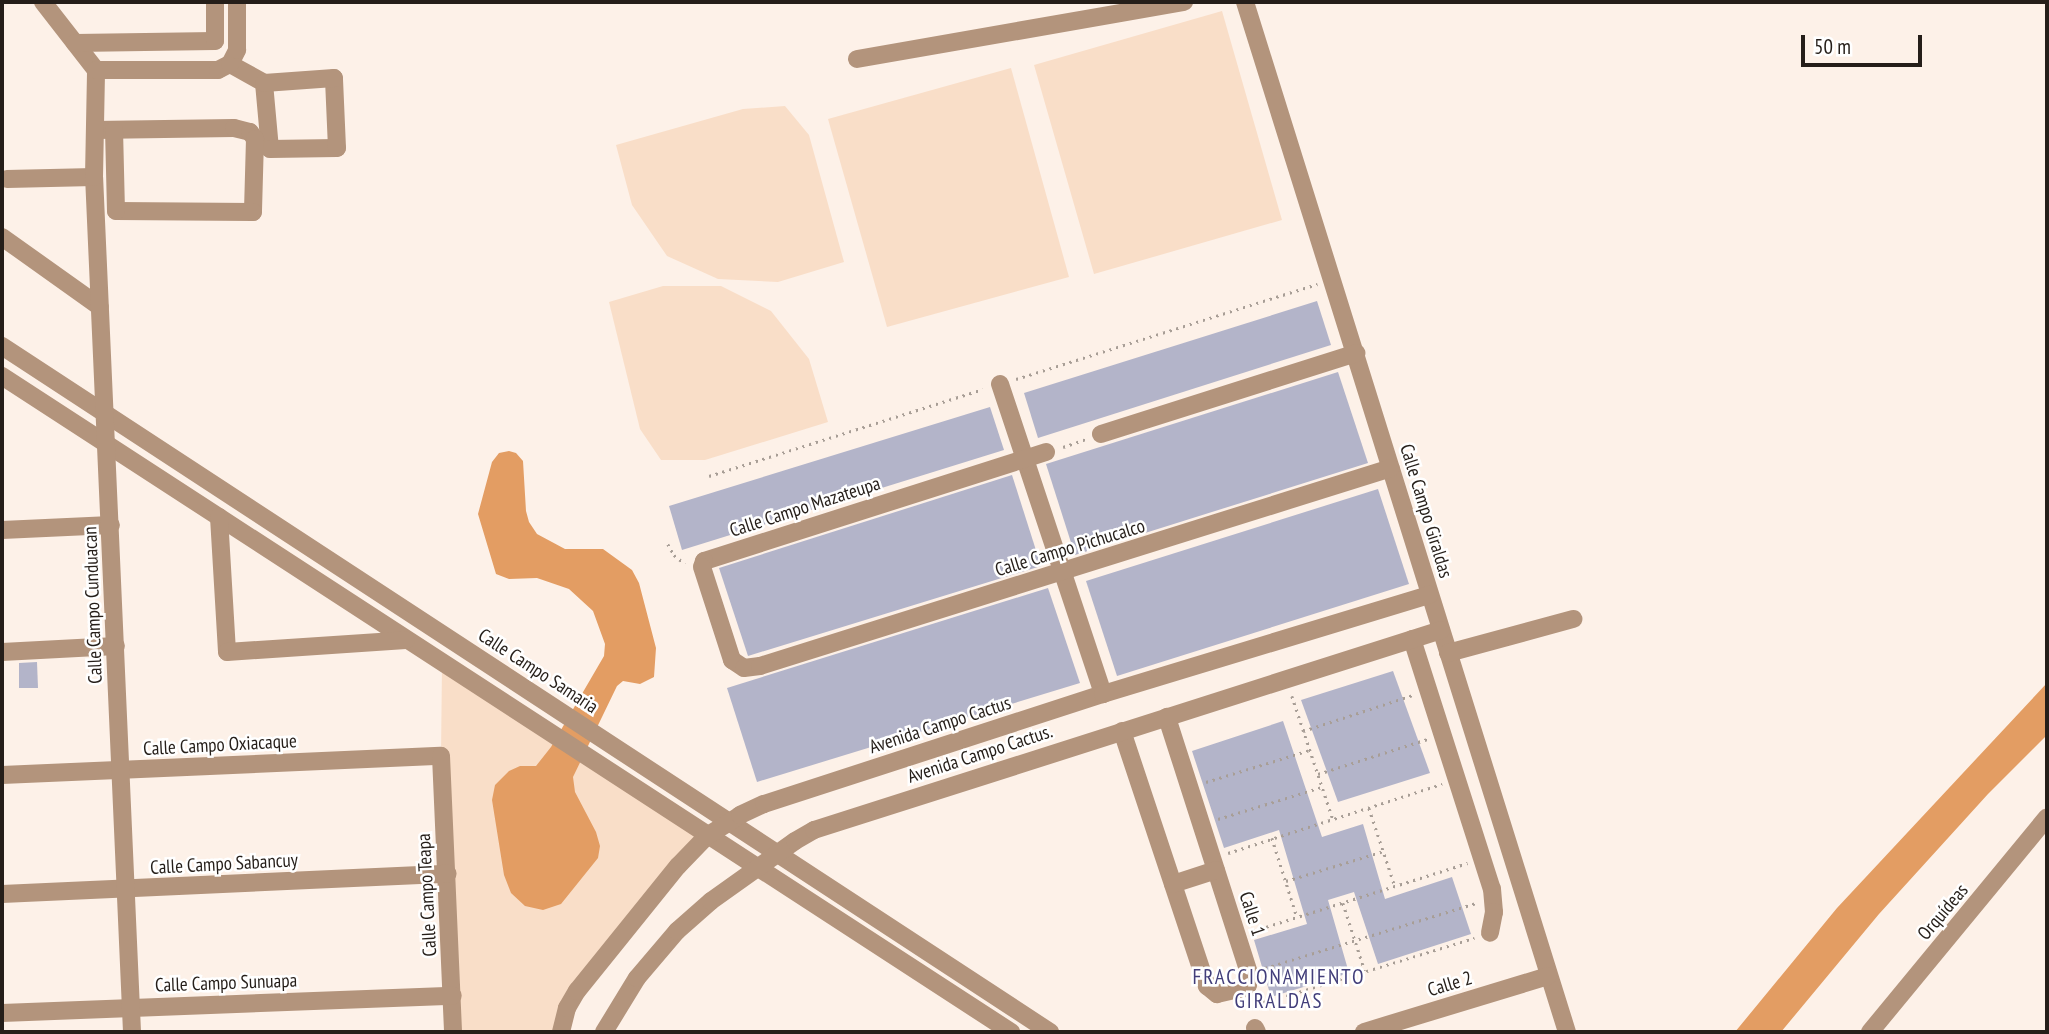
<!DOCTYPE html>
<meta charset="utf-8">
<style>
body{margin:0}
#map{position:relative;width:2049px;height:1034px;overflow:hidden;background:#fdf1e8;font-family:"PT Sans Narrow",sans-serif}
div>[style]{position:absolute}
.green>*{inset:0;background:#f9dec8}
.water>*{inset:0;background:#e39d63}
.building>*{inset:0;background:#b3b4c9}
.path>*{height:2.5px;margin-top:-1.25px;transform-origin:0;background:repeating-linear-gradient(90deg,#a89e96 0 2px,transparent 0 7px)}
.minor>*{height:18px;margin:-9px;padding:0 9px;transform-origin:9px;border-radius:9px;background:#b3947c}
span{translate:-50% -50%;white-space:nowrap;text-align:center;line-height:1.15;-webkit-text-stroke:5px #fff;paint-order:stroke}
.street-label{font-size:19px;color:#251e19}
.neighbourhood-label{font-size:21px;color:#423e7a;letter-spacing:2px}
.frame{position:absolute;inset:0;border:4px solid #251e19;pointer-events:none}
.scale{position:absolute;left:1801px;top:35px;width:121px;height:32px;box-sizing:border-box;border:4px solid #251e19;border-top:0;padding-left:9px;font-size:21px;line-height:24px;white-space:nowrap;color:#251e19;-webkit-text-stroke:5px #fff;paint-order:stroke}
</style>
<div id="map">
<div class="green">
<div style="clip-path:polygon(1222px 11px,1282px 220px,1094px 274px,1034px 65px)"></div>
<div style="clip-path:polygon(1011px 68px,1069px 277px,887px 327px,828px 119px)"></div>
<div style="clip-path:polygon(785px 106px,809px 135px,844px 262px,778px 282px,718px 279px,667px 256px,632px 205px,616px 145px,743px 109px)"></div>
<div style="clip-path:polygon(663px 286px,721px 286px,771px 311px,809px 359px,828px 422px,705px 460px,661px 460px,640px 429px,609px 302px)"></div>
<div style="clip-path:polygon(442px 664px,707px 836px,612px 946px,561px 1032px,453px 1032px,441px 756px)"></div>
</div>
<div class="water">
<div style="clip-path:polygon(509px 451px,516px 453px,523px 461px,526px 511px,529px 522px,537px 534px,565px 549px,603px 549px,632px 570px,639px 583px,656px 648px,654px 677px,640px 684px,623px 681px,617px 686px,573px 777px,575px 792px,596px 832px,600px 846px,598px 858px,561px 904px,543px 910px,525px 906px,511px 893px,504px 875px,492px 800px,495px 785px,509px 771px,520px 766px,536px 766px,551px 747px,604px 656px,605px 644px,593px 611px,569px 589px,537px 578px,509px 579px,496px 574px,478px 514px,492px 462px,499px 453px)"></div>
<div style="clip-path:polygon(2047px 683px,2047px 735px,1988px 794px,1879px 914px,1781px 1032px,1735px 1032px,1837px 908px)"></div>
</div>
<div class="building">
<div style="clip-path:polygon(1317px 301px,1331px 345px,1038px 438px,1024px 393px)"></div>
<div style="clip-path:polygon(1338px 372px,1368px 463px,1075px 555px,1046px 464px)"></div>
<div style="clip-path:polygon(990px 407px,1004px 450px,682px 550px,669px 506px)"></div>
<div style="clip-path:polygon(1012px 475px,1041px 566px,748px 656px,719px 568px)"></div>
<div style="clip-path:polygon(1378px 489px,1409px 584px,1117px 676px,1086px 581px)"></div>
<div style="clip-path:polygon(1048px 588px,1080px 683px,757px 782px,727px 688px)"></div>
<div style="clip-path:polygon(37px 662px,38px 688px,19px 688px,19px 663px)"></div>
<div style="clip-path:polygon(1393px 671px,1430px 773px,1338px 802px,1301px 700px)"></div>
<div style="clip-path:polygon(1283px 721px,1322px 837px,1363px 824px,1385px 899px,1452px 877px,1471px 934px,1378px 964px,1354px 892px,1328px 900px,1349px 973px,1271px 997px,1254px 940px,1307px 924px,1279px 830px,1224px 848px,1192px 751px)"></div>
</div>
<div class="path">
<div style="left:1016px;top:379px;width:316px;rotate:-17.5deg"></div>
<div style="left:1063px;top:447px;width:24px;rotate:-19deg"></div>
<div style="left:709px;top:476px;width:287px;rotate:-17.6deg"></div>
<div style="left:668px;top:544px;width:13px;rotate:61deg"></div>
<div style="left:674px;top:555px;width:14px;rotate:39deg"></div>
<div style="left:1292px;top:696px;width:130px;rotate:71.6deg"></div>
<div style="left:1303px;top:731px;width:116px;rotate:-18.1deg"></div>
<div style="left:1318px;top:774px;width:115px;rotate:-17.7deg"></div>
<div style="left:1206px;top:782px;width:109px;rotate:-17.1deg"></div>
<div style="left:1369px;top:808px;width:82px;rotate:71.6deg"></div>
<div style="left:1218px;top:819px;width:109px;rotate:-17.1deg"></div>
<div style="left:1272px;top:838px;width:83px;rotate:72.4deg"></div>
<div style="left:1228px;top:853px;width:225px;rotate:-17.9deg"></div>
<div style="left:1286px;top:881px;width:102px;rotate:-17deg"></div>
<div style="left:1343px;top:903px;width:71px;rotate:72.1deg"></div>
<div style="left:1253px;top:931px;width:225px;rotate:-17.6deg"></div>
<div style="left:1265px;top:968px;width:221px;rotate:-17.1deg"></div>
<div style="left:1256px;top:1000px;width:10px;rotate:11deg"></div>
<div style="left:1266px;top:1002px;width:218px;rotate:-17.1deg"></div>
</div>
<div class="minor">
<div style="left:43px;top:2px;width:86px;rotate:52.1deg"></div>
<div style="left:1245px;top:2px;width:1079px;rotate:72.64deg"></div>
<div style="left:75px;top:43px;width:140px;rotate:-0.8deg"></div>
<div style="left:215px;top:41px;width:39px;rotate:-90deg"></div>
<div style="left:857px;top:59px;width:332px;rotate:-9.9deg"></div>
<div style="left:230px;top:64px;width:39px;rotate:29deg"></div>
<div style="left:264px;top:83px;width:66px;rotate:84.8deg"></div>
<div style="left:270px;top:149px;width:67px;rotate:-0.9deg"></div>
<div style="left:337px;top:148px;width:70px;rotate:-92.5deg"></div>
<div style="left:334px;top:78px;width:70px;rotate:175.9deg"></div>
<div style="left:95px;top:130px;width:139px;rotate:-0.8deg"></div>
<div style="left:234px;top:128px;width:16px;rotate:14deg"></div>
<div style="left:250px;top:132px;width:9px;rotate:54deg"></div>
<div style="left:255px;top:139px;width:73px;rotate:91.6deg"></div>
<div style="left:253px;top:212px;width:137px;rotate:-179.6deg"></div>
<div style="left:116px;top:211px;width:81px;rotate:-91.4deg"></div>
<div style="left:7px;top:179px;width:87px;rotate:-1.3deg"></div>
<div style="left:2px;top:237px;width:120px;rotate:35.5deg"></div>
<div style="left:2px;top:346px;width:1253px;rotate:33.21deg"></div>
<div style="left:2px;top:376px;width:1204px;rotate:33.03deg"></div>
<div style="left:1000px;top:384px;width:327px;rotate:71.6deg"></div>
<div style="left:1101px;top:434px;width:268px;rotate:-17.6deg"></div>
<div style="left:1046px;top:452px;width:359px;rotate:162.3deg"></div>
<div style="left:704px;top:561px;width:6px;rotate:108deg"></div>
<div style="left:702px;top:567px;width:98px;rotate:72.1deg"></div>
<div style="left:732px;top:660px;width:14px;rotate:34deg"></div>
<div style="left:744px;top:668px;width:16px;rotate:-7deg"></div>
<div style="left:760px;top:666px;width:661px;rotate:-17.42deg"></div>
<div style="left:219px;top:517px;width:135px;rotate:86.6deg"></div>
<div style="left:227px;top:652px;width:179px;rotate:-3.8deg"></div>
<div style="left:2px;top:530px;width:109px;rotate:-2.6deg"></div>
<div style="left:1412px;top:639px;width:262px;rotate:72.3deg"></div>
<div style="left:1492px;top:889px;width:23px;rotate:85deg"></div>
<div style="left:1494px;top:912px;width:21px;rotate:101deg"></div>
<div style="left:2px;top:652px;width:114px;rotate:-3deg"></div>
<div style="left:1448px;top:653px;width:130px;rotate:-15.2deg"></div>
<div style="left:1122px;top:731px;width:269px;rotate:71.6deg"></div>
<div style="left:1207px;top:986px;width:13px;rotate:39deg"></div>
<div style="left:1217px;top:994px;width:28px;rotate:-13deg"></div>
<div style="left:1244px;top:988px;width:5px;rotate:-37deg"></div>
<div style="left:1248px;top:985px;width:12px;rotate:-85deg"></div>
<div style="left:1249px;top:973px;width:269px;rotate:-107.8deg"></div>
<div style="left:2px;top:775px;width:439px;rotate:-2.5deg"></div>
<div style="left:441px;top:756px;width:276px;rotate:87.5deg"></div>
<div style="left:1173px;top:884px;width:45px;rotate:-18deg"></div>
<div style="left:2px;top:894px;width:446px;rotate:-2.6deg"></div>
<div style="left:2px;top:1013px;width:451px;rotate:-2.2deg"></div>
<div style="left:1255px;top:1028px;width:4px;rotate:63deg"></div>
<div style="left:132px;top:1032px;width:856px;rotate:-92.54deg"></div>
<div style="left:94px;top:177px;width:107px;rotate:-88.9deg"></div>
<div style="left:96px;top:70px;width:122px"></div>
<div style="left:218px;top:70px;width:13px;rotate:-27deg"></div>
<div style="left:230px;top:64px;width:16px;rotate:-63deg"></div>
<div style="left:237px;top:50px;width:48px;rotate:-90deg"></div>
<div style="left:561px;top:1032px;width:25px;rotate:-76deg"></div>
<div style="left:567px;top:1008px;width:20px;rotate:-60deg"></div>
<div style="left:577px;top:991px;width:161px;rotate:-51.1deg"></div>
<div style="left:678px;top:866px;width:42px;rotate:-46deg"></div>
<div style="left:707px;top:836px;width:39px;rotate:-32deg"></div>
<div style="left:740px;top:815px;width:26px;rotate:-25deg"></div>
<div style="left:764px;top:804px;width:356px;rotate:-18deg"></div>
<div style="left:1103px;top:694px;width:341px;rotate:-16.9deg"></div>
<div style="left:604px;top:1032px;width:63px;rotate:-58.6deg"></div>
<div style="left:637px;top:978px;width:62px;rotate:-49.6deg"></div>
<div style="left:677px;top:931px;width:45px;rotate:-41.4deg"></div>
<div style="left:711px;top:901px;width:103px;rotate:-35.5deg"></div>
<div style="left:795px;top:841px;width:22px;rotate:-30deg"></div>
<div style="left:814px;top:830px;width:658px;rotate:-17.69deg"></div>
<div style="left:1364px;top:1032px;width:192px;rotate:-16.9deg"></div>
<div style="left:1870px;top:1032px;width:278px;rotate:-50.5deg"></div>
</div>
<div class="street-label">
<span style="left:805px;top:507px;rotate:-18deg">Calle Campo Mazateupa</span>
<span style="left:1426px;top:511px;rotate:73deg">Calle Campo Giraldas</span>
<span style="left:1070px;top:548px;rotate:-17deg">Calle Campo Pichucalco</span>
<span style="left:93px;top:605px;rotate:-92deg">Calle Campo Cunduacan</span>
<span style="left:538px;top:671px;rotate:33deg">Calle Campo Samaria</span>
<span style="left:940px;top:725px;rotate:-18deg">Avenida Campo Cactus</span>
<span style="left:220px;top:745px;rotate:-3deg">Calle Campo Oxiacaque</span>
<span style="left:980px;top:754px;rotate:-18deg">Avenida Campo Cactus.</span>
<span style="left:224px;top:864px;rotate:-3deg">Calle Campo Sabancuy</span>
<span style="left:427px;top:895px;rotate:-93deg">Calle Campo Teapa</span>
<span style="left:1943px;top:912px;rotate:-50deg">Orquídeas</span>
<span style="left:1252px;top:914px;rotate:72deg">Calle 1</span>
<span style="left:226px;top:983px;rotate:-2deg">Calle Campo Sunuapa</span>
<span style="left:1450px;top:984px;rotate:-17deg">Calle 2</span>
</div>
<div class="neighbourhood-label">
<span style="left:1279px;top:989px">FRACCIONAMIENTO<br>GIRALDAS</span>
</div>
<div class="frame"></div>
<div class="scale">50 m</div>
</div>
